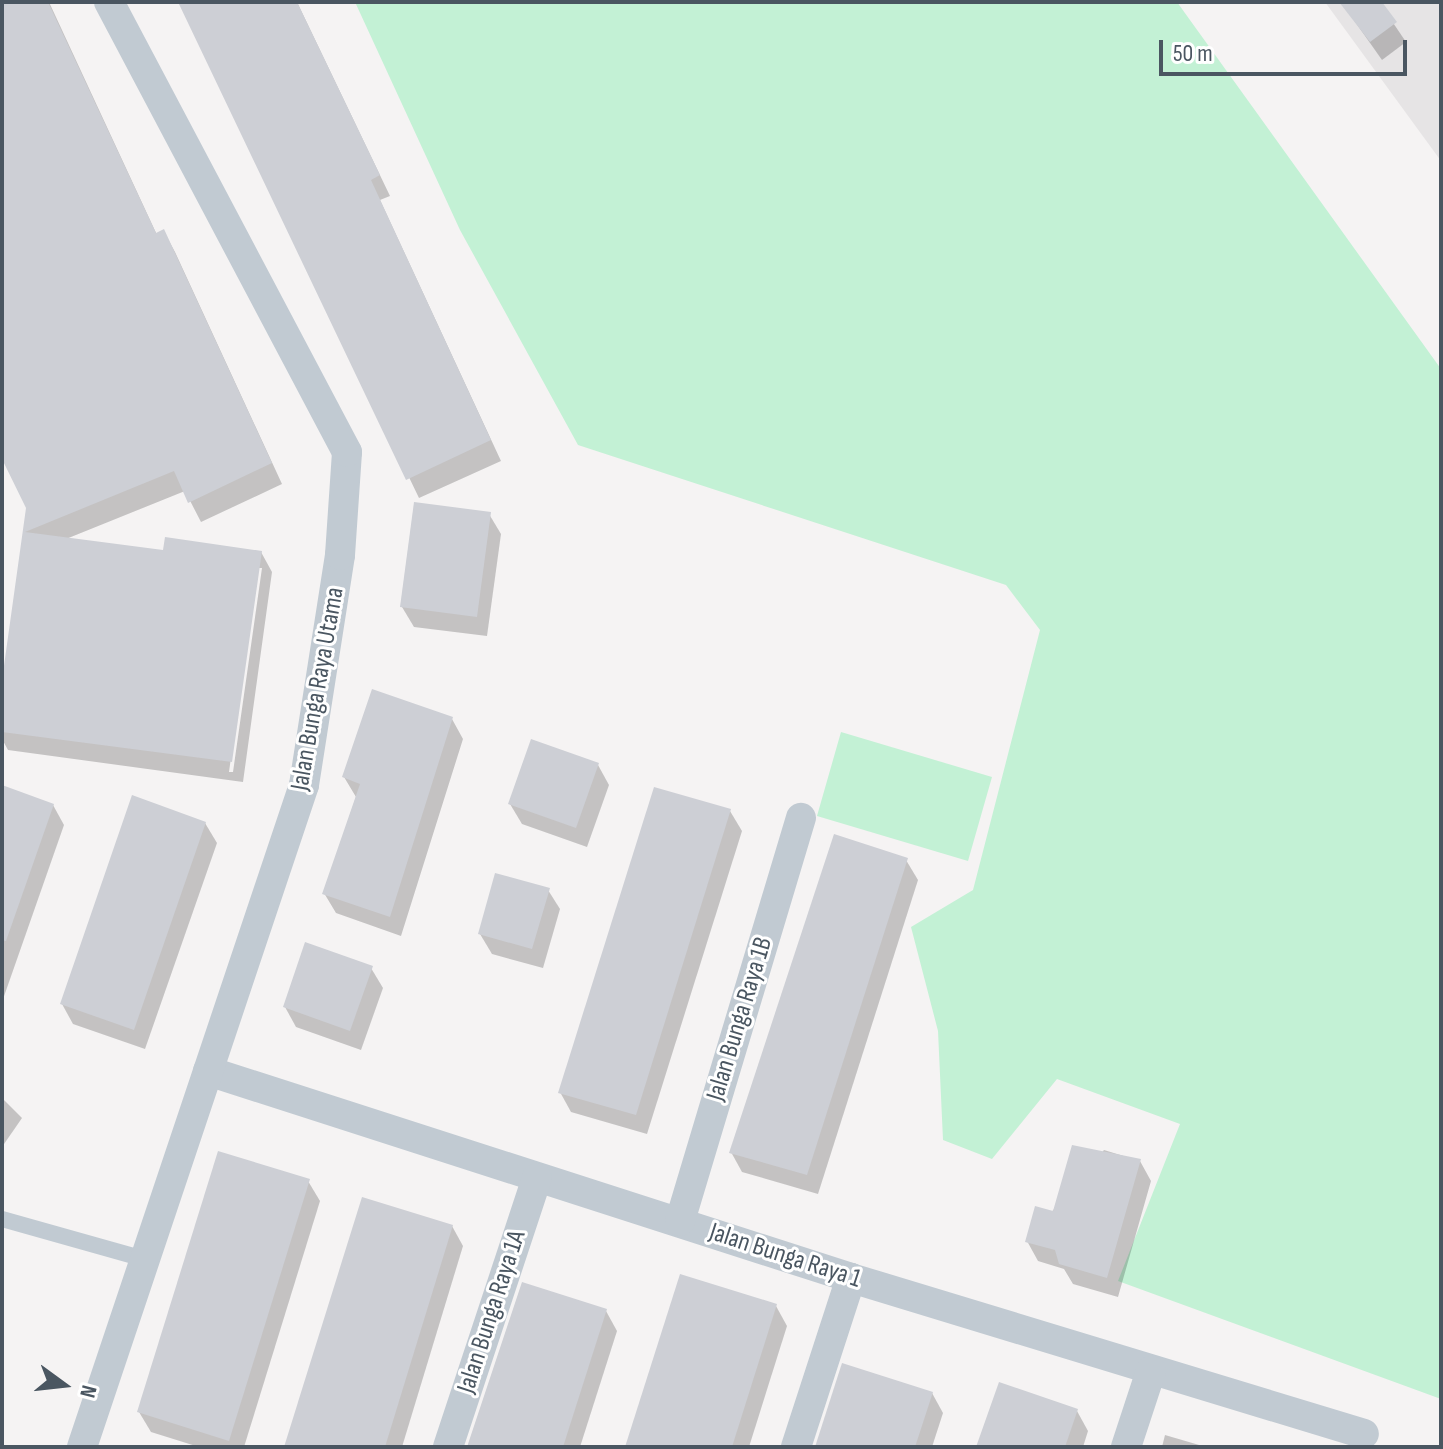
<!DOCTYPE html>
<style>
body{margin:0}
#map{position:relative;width:1443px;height:1449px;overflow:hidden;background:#f5f3f3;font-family:"Sofia Sans Condensed",sans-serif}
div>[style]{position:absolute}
.education>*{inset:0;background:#e6e4e5}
.green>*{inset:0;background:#c3f1d5}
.shadow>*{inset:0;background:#0003}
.building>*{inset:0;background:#cdcfd5}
.service>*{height:16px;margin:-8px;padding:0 8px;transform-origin:8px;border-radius:8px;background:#c1cad2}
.minor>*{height:30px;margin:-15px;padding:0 15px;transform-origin:15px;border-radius:15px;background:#c1cad2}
span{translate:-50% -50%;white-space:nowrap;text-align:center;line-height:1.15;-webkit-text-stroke:6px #fff;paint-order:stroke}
.street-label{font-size:26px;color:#4a5661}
.frame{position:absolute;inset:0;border:4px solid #4a5661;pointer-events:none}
.north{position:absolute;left:24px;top:1345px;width:80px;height:80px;-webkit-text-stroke:6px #fff;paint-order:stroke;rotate:105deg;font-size:22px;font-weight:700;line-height:32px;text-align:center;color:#4a5661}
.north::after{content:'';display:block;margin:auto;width:28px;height:36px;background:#4a5661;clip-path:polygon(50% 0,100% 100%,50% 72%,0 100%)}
.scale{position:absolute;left:1159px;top:40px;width:248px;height:36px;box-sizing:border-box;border:4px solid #4a5661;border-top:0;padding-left:10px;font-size:24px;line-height:28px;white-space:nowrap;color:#4a5661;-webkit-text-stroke:6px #fff;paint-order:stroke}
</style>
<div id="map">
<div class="education">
<div style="clip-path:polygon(1325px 2px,1441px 2px,1441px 161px)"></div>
</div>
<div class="green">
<div style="clip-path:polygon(355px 2px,1177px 2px,1441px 369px,1441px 1399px,1118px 1281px,1180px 1124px,1057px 1079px,992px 1159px,943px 1140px,938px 1031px,911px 927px,973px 890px,1040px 630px,1006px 585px,578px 445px,460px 230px)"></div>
<div style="clip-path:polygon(841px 732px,992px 777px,968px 861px,817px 816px)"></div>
</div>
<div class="shadow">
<div style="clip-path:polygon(evenodd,2px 2px,49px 2px,157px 235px,164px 232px,175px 252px,282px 484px,201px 522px,185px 491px,66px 539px,165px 552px,261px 552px,272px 572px,243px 782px,8px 750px,2px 739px,2px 694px,28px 507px,2px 452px,2px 2px,257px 568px,262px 568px,233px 772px,229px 772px,257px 568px)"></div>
<div style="clip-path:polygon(180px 2px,297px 2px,390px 196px,380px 200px,501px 461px,419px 498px)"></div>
<div style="clip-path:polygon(1349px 2px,1379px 2px,1406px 42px,1382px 60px,1344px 6px)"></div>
<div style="clip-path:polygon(489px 514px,501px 534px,487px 636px,414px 627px,402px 607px)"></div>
<div style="clip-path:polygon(452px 719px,463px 739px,401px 936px,336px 913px,324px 893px,356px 797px,344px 777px)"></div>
<div style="clip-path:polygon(598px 765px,609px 785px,587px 847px,522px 824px,510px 804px)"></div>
<div style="clip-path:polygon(2px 787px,53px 805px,64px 825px,2px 1002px)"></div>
<div style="clip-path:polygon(730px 811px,742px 831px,647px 1134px,571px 1112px,560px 1092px)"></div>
<div style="clip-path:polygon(205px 823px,217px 843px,145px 1049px,73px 1024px,62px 1004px)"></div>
<div style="clip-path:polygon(906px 860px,918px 880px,818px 1194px,742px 1172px,731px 1152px)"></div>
<div style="clip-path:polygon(548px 890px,560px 909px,543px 968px,492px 954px,480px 934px)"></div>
<div style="clip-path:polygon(371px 968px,383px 988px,361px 1050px,296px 1027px,285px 1007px)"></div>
<div style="clip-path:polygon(2px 1098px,22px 1118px,2px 1147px)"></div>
<div style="clip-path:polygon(1104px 1150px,1140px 1161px,1151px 1181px,1118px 1297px,1073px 1284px,1064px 1269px,1038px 1261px,1027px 1241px)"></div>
<div style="clip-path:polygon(308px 1181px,320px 1201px,244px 1447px,199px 1447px,151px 1432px,139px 1412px)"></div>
<div style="clip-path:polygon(452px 1226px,463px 1246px,402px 1447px,286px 1447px)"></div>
<div style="clip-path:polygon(776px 1306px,787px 1326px,749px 1447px,627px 1447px)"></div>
<div style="clip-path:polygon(606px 1311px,617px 1331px,580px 1447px,470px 1447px)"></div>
<div style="clip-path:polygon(932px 1393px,943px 1413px,932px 1447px,817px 1447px)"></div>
<div style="clip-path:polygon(1077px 1411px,1088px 1431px,1083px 1447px,978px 1447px)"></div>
<div style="clip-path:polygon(1165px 1435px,1206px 1447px,1162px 1447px)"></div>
</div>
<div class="building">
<div style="clip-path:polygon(2px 2px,48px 2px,156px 233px,164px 229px,272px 463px,188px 503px,174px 471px,25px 532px,163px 550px,165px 537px,262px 551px,232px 762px,2px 732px,2px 680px,26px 508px,2px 459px)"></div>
<div style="clip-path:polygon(178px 2px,297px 2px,380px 175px,371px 180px,491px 440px,406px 480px)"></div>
<div style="clip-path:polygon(1339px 2px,1382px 2px,1397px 22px,1370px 42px)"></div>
<div style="clip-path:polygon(414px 502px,491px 512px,477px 617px,400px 607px)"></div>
<div style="clip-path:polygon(372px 689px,453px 717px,390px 917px,322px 894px,360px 784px,342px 777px)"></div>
<div style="clip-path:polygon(531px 739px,599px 763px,576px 828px,508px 804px)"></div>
<div style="clip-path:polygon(2px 785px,54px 804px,6px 941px,2px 940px)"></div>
<div style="clip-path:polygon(654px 787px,731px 809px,636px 1115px,558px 1093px)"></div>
<div style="clip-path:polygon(132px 795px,206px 822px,134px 1030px,60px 1004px)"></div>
<div style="clip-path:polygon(834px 834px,908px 858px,807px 1175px,729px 1153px)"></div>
<div style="clip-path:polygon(495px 873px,550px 888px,532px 949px,478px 934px)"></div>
<div style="clip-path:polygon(305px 942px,373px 966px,350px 1031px,283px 1007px)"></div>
<div style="clip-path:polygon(1072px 1145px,1141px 1159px,1107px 1278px,1059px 1264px,1055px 1250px,1025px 1242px,1035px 1206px,1053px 1211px)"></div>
<div style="clip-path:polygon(218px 1151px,310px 1179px,229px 1441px,137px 1412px)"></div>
<div style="clip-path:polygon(362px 1197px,453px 1225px,385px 1447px,284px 1447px)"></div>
<div style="clip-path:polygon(680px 1274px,777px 1304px,732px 1447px,625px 1447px)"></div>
<div style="clip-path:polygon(522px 1282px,607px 1309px,563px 1447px,467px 1447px)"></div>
<div style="clip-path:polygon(842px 1363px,933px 1392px,915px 1447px,815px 1447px)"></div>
<div style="clip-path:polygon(999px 1382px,1078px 1409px,1065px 1447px,976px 1447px)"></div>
</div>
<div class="service">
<div style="left:2px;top:1219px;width:144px;rotate:15.7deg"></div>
</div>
<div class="minor">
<div style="left:208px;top:1071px;width:675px;rotate:17.84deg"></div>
<div style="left:851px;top:1278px;width:536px;rotate:16.91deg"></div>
<div style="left:680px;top:1221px;width:421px;rotate:-73.3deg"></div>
<div style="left:82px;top:1447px;width:698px;rotate:-71.46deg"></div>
<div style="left:304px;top:785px;width:233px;rotate:-81.1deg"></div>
<div style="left:340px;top:555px;width:103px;rotate:-86.1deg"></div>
<div style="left:347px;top:452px;width:509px;rotate:-117.87deg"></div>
<div style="left:448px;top:1447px;width:283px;rotate:-71.7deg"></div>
<div style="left:796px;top:1447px;width:178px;rotate:-72deg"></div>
<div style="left:1126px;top:1447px;width:80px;rotate:-71.8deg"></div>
</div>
<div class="street-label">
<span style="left:318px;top:689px;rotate:-80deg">Jalan Bunga Raya Utama</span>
<span style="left:740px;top:1019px;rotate:-73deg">Jalan Bunga Raya 1B</span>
<span style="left:785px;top:1256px;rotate:18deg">Jalan Bunga Raya 1</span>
<span style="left:492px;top:1312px;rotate:-72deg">Jalan Bunga Raya 1A</span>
</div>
<div class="frame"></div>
<div class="north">N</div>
<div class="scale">50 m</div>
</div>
